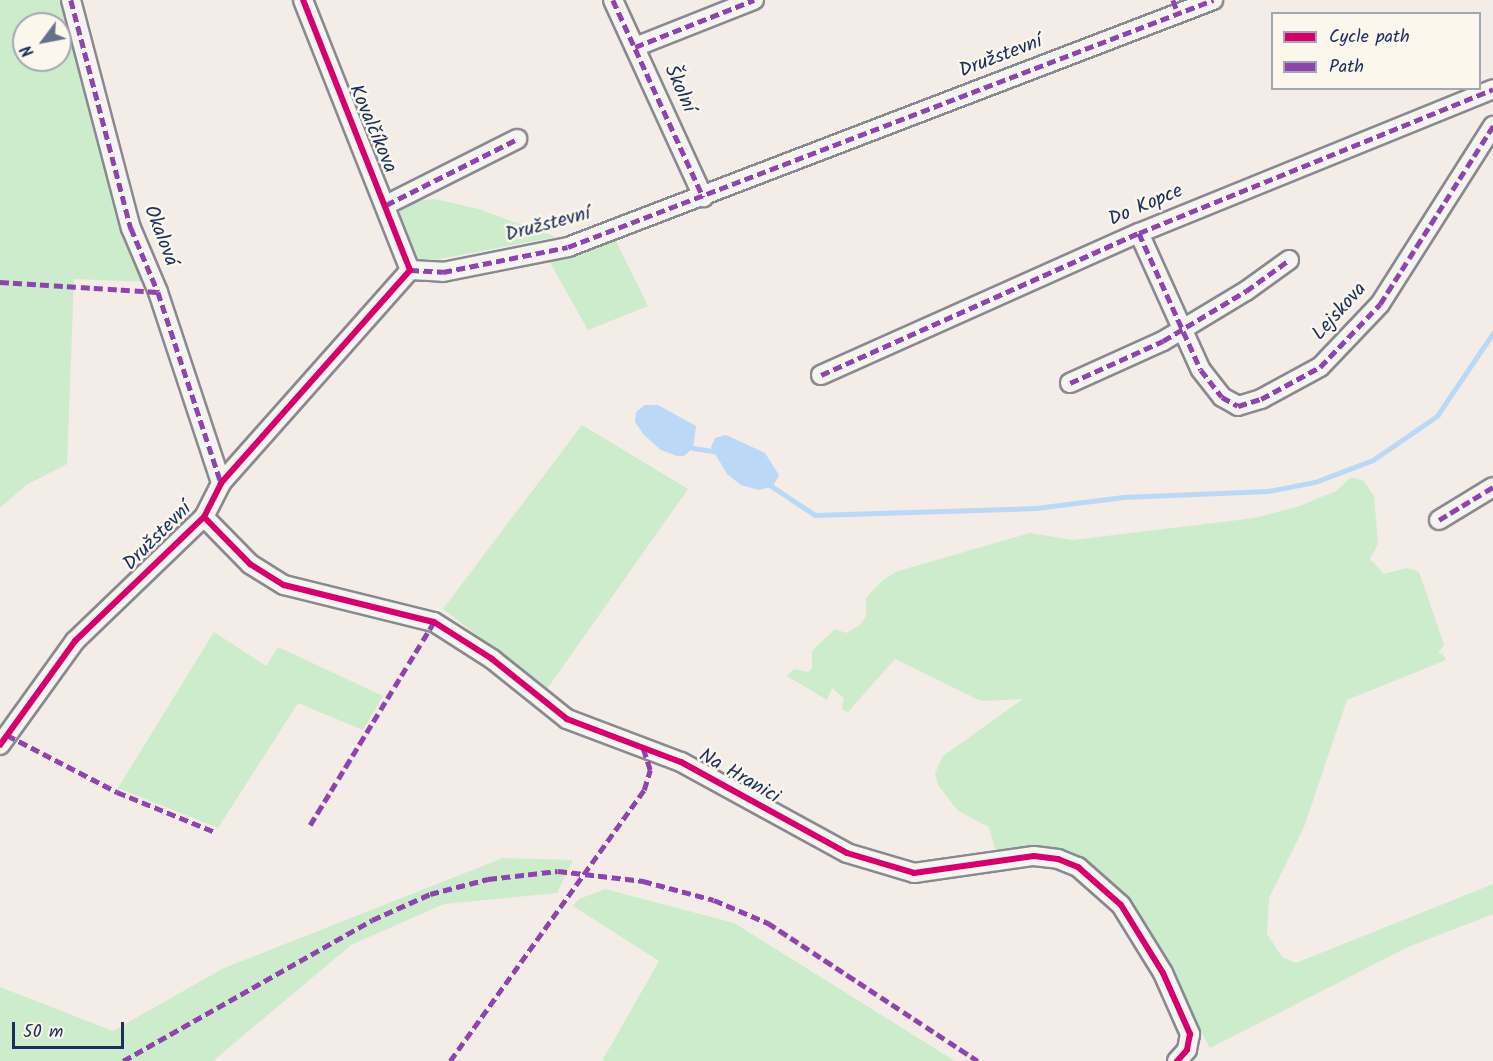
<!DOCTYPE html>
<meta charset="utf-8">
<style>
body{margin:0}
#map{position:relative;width:1493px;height:1061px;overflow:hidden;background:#f4ece7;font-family:Kalam,sans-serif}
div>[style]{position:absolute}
.green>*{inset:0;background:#cceccb}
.water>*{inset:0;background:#bbd8f6}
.stream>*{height:4.5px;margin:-2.25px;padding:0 2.25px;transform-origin:2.25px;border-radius:2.25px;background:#bbd8f6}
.roads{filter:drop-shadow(2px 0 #898990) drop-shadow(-2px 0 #898990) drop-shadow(0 2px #898990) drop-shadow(0 -2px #898990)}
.minor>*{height:18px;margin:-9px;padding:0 9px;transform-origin:9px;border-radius:9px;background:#f6f4f0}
.quiet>*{height:4.5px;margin-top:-2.25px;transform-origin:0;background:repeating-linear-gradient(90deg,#8e44ad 0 9px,transparent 0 13.5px)}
.cycleway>*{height:6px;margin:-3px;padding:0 3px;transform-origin:3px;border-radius:3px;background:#d6006c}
span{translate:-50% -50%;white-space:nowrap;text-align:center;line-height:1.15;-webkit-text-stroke:5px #fbf7ec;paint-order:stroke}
.street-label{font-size:20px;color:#1b2f5e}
.legend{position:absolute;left:1271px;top:12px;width:210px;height:78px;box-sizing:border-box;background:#fbf7ec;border:2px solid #a1a7b3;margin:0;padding:8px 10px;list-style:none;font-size:18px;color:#1b2f5e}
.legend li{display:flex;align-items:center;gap:12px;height:30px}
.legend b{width:30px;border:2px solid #a1a7b3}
.north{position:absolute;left:12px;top:12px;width:60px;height:60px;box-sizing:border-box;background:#fbf7ec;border:2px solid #a1a7b3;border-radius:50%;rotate:238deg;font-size:16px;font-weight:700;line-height:24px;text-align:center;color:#1b2f5e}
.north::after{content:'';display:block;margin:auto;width:21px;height:27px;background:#67718e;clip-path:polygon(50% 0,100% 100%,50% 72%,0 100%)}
.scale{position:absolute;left:12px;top:1022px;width:112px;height:27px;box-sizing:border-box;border:3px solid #1b2f5e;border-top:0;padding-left:8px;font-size:18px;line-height:21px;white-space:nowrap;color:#1b2f5e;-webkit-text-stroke:4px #fbf7ec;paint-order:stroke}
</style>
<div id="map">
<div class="green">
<div style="clip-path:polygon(evenodd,0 0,66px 0,149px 282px,74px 279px,67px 464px,26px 485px,0 508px,0 0,24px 24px,60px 24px,60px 60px,24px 60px,24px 24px)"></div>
<div style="clip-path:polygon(435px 199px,478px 209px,556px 237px,423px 262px,417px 258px,397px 216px,406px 202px)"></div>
<div style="clip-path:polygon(615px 239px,648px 306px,588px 330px,548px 259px)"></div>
<div style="clip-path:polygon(582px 425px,688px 489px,547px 689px,443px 609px)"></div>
<div style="clip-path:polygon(1351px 477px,1364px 481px,1374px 496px,1378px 544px,1370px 559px,1384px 574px,1407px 568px,1419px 572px,1444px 644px,1438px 654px,1442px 653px,1446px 660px,1347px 700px,1304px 827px,1269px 898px,1267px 934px,1282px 957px,1296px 963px,1493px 884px,1493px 914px,1408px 947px,1210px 1048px,1132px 904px,1081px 862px,995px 849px,989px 827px,958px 811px,938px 785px,935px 773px,943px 756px,1023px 699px,981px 701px,895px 659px,848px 712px,842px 709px,844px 698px,832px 688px,827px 700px,787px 676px,794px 669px,808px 672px,812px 668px,812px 651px,835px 629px,846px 633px,860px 625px,866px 616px,866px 598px,884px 579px,898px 571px,1030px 533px,1073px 540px,1255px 518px,1297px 507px,1336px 491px)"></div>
<div style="clip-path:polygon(214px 632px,266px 666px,278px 647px,383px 696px,363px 730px,298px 703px,218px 828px,118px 788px)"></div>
<div style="clip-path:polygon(503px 858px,573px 860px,557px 893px,444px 904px,351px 945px,213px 1061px,0 1061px,0 987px,113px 1031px,224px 968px)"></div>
<div style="clip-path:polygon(605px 889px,734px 923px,955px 1061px,602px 1061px,659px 961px,573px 906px,579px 899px)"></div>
</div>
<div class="water">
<div style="clip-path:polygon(645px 405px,658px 405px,696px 426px,693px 448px,684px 456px,677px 456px,661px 450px,644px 435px,635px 422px,636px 412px)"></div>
<div style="clip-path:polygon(726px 435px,765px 453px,779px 475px,773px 486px,759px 490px,741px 485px,727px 474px,711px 447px,715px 438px)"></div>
</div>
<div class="stream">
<div style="left:693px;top:448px;width:24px;rotate:9deg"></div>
<div style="left:770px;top:485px;width:54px;rotate:33.7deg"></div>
<div style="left:815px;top:515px;width:221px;rotate:-1.8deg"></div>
<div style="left:1036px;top:508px;width:88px;rotate:-7.2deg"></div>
<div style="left:1123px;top:497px;width:145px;rotate:-2.4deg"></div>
<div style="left:1268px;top:491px;width:48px;rotate:-10.8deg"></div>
<div style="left:1315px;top:482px;width:62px;rotate:-20.8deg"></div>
<div style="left:1373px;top:460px;width:78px;rotate:-34.5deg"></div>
<div style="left:1437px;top:416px;width:100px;rotate:-56deg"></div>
</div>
<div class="roads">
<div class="minor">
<div style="left:71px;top:0;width:236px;rotate:75.3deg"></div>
<div style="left:131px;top:228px;width:69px;rotate:67.1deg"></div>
<div style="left:158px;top:292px;width:201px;rotate:71.7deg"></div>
<div style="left:303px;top:0;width:290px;rotate:68.4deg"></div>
<div style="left:613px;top:0;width:217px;rotate:65.4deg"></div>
<div style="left:635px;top:47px;width:128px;rotate:-21.6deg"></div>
<div style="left:386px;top:205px;width:147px;rotate:-26.7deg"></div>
<div style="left:1139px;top:233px;width:150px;rotate:65.7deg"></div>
<div style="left:1201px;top:370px;width:34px;rotate:52deg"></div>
<div style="left:1222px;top:397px;width:18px;rotate:29deg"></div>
<div style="left:1238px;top:406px;width:24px;rotate:-17deg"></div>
<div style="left:1261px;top:399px;width:67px;rotate:-28.5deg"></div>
<div style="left:1320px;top:367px;width:87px;rotate:-46.4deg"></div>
<div style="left:1380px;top:304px;width:211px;rotate:-57.6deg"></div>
<div style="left:821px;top:375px;width:348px;rotate:-24.1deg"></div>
<div style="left:1139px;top:233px;width:382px;rotate:-22.1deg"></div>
<div style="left:1070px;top:383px;width:102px;rotate:-24.3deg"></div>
<div style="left:1163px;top:341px;width:97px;rotate:-31.1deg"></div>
<div style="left:1246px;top:291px;width:53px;rotate:-35.8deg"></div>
<div style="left:204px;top:517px;width:66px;rotate:45.6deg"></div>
<div style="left:250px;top:564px;width:40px;rotate:32deg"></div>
<div style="left:284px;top:585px;width:154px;rotate:13.9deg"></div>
<div style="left:434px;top:622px;width:69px;rotate:32.5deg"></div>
<div style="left:492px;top:659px;width:96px;rotate:38.7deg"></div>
<div style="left:567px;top:719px;width:122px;rotate:20.7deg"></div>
<div style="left:681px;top:762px;width:189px;rotate:28.7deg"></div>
<div style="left:847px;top:853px;width:70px;rotate:16.6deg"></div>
<div style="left:914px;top:873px;width:121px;rotate:-8.1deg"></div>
<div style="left:1034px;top:856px;width:24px;rotate:7deg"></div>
<div style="left:1058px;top:859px;width:22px;rotate:22deg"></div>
<div style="left:1078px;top:867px;width:57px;rotate:41.5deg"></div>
<div style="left:1121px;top:905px;width:80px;rotate:58.3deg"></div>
<div style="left:1163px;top:973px;width:67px;rotate:66.1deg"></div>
<div style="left:1190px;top:1034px;width:16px;rotate:101deg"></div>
<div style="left:1187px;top:1050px;width:15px;rotate:132deg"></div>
<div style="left:1439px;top:520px;width:63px;rotate:-31.4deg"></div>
<div style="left:0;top:745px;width:128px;rotate:-54.2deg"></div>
<div style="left:75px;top:641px;width:179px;rotate:-43.9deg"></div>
<div style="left:204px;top:517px;width:38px;rotate:-63deg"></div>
<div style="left:221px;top:483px;width:285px;rotate:-48.4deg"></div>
<div style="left:410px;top:270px;width:33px;rotate:3deg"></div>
<div style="left:443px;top:272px;width:127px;rotate:-11.3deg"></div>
<div style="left:568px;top:247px;width:691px;rotate:-20.95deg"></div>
</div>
</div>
<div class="quiet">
<div style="left:71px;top:0;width:236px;rotate:75.3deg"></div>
<div style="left:131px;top:228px;width:69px;rotate:67.1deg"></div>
<div style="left:158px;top:292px;width:201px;rotate:71.7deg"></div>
<div style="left:613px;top:0;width:217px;rotate:65.4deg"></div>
<div style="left:1173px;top:0;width:14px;rotate:69deg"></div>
<div style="left:635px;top:47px;width:128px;rotate:-21.6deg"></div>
<div style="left:386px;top:205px;width:147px;rotate:-26.7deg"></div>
<div style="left:1139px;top:233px;width:150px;rotate:65.7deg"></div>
<div style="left:1201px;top:370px;width:34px;rotate:52deg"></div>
<div style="left:1222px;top:397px;width:18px;rotate:29deg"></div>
<div style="left:1238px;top:406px;width:24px;rotate:-17deg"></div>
<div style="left:1261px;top:399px;width:67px;rotate:-28.5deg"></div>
<div style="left:1320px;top:367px;width:87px;rotate:-46.4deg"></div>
<div style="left:1380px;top:304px;width:211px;rotate:-57.6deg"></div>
<div style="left:406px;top:274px;width:6px;rotate:-45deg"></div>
<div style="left:410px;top:270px;width:33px;rotate:3deg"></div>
<div style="left:443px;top:272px;width:127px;rotate:-11.3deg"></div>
<div style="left:568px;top:247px;width:691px;rotate:-20.95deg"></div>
<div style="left:0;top:282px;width:158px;rotate:3.6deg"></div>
<div style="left:821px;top:375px;width:348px;rotate:-24.1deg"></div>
<div style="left:1139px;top:233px;width:382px;rotate:-22.1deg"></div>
<div style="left:1070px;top:383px;width:102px;rotate:-24.3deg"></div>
<div style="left:1163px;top:341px;width:97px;rotate:-31.1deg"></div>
<div style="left:1246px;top:291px;width:53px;rotate:-35.8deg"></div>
<div style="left:1439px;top:520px;width:63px;rotate:-31.4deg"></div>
<div style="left:7px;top:735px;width:124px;rotate:27.4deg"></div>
<div style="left:117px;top:792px;width:106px;rotate:22.2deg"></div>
<div style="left:310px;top:825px;width:238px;rotate:-58.6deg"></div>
<div style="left:123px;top:1061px;width:286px;rotate:-29.5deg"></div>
<div style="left:372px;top:920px;width:64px;rotate:-24.1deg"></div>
<div style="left:430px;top:894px;width:60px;rotate:-14.5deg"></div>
<div style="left:488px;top:879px;width:70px;rotate:-6.5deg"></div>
<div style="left:558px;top:871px;width:86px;rotate:6.7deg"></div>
<div style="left:643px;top:881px;width:73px;rotate:15deg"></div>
<div style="left:714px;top:900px;width:59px;rotate:23.1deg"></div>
<div style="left:768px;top:923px;width:251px;rotate:33.3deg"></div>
<div style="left:450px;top:1061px;width:333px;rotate:-54.4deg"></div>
<div style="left:644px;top:790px;width:21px;rotate:-73deg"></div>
<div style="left:650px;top:770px;width:23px;rotate:-108deg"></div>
</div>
<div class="cycleway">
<div style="left:204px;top:517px;width:66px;rotate:45.6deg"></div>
<div style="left:250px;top:564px;width:40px;rotate:32deg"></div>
<div style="left:284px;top:585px;width:154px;rotate:13.9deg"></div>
<div style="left:434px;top:622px;width:69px;rotate:32.5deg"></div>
<div style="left:492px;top:659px;width:96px;rotate:38.7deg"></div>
<div style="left:567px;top:719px;width:122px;rotate:20.7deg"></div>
<div style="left:681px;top:762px;width:189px;rotate:28.7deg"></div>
<div style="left:847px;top:853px;width:70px;rotate:16.6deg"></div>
<div style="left:914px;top:873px;width:121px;rotate:-8.1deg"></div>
<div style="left:1034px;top:856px;width:24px;rotate:7deg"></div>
<div style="left:1058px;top:859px;width:22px;rotate:22deg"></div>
<div style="left:1078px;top:867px;width:57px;rotate:41.5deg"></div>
<div style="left:1121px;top:905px;width:80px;rotate:58.3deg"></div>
<div style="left:1163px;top:973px;width:67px;rotate:66.1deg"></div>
<div style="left:1190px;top:1034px;width:16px;rotate:101deg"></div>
<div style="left:1187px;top:1050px;width:15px;rotate:132deg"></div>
<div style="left:0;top:745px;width:128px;rotate:-54.2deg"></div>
<div style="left:75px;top:641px;width:179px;rotate:-43.9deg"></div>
<div style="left:204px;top:517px;width:38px;rotate:-63deg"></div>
<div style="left:221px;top:483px;width:285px;rotate:-48.4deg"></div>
<div style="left:410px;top:270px;width:290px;rotate:-111.6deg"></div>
</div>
<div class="street-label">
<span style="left:1001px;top:57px;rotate:-21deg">Družstevní</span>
<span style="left:679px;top:89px;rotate:66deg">Školní</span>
<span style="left:372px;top:129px;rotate:67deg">Kovalčíkova</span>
<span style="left:1146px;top:206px;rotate:-23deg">Do Kopce</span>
<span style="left:548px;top:225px;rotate:-15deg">Družstevní</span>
<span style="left:160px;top:236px;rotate:69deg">Okalová</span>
<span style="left:1340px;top:312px;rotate:-48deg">Lejskova</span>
<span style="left:158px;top:537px;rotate:-45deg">Družstevní</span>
<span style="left:739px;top:777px;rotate:30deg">Na Hranici</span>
</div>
<ul class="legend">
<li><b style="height:8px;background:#d6006c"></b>Cycle path</li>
<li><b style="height:8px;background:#8e44ad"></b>Path</li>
</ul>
<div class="north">N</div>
<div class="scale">50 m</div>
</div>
